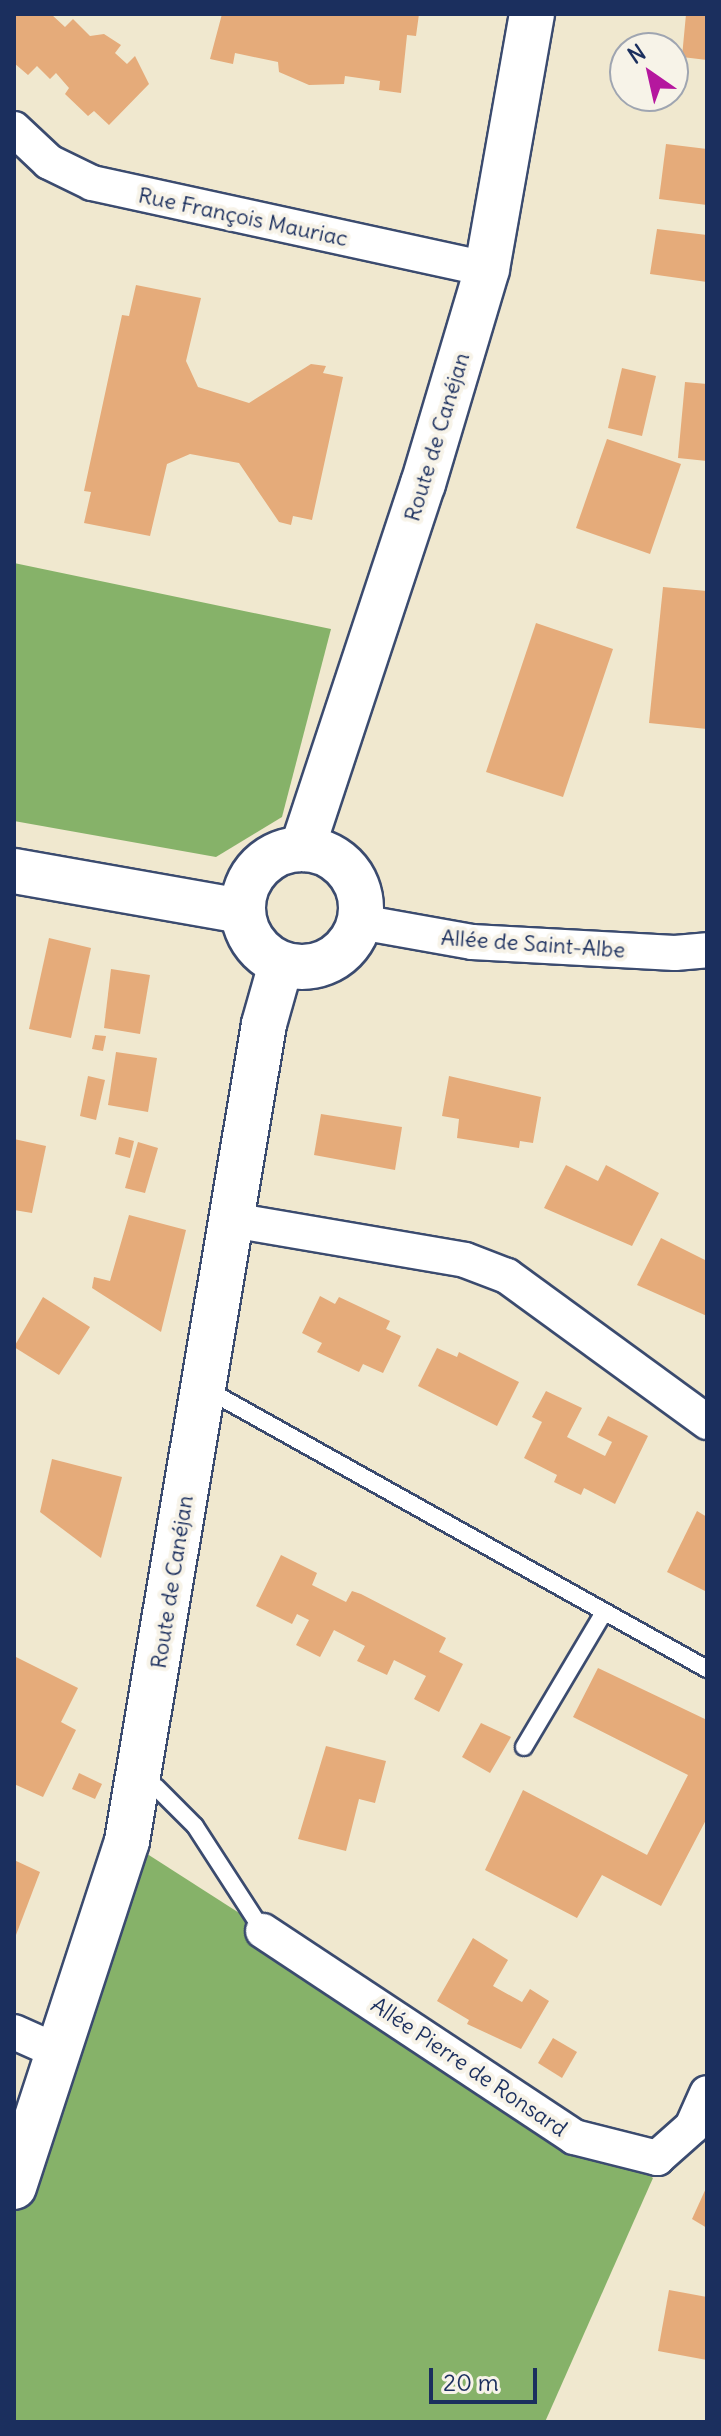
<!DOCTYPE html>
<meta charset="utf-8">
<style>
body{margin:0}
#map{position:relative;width:721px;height:2436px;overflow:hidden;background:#f0e8cf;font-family:Delius,sans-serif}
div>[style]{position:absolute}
.forest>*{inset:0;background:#86b269}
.building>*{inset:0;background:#e5ab7a}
.roads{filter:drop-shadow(2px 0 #3b4b6f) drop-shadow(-2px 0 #3b4b6f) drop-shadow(0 2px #3b4b6f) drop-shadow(0 -2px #3b4b6f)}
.lane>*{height:16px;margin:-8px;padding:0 8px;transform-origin:8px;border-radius:8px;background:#fff}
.street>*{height:34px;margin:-17px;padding:0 17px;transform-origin:17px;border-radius:17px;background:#fff}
.secondary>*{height:44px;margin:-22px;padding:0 22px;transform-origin:22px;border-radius:22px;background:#fff}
.secondary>.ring{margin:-22px;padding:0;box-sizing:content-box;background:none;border:44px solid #fff;border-radius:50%}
span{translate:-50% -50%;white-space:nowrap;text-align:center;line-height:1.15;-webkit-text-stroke:8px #f7f3e8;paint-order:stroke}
.street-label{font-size:22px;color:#1b2f5e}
.frame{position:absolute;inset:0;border:16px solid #1b2f5e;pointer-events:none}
.north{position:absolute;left:609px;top:32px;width:80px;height:80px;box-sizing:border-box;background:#f7f3e8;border:2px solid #9fa5b1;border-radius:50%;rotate:326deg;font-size:22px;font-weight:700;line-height:32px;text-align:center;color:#1b2f5e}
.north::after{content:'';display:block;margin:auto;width:28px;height:36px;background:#b5179e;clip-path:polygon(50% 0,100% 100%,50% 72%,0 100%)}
.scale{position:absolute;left:429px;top:2368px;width:108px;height:36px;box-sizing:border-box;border:4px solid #1b2f5e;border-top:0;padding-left:10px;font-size:24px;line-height:28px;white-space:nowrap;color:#1b2f5e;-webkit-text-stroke:6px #f7f3e8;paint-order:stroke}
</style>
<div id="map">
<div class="forest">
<div style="clip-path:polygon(14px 563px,331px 629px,282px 817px,216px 857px,14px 821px)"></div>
<div style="clip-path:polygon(127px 1841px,653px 2178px,545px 2422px,14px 2422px,14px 2177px)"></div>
</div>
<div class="building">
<div style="clip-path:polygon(14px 14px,51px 14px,65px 27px,73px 19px,90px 36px,104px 34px,121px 45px,115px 53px,127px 64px,135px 56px,149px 84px,109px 125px,94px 111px,88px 116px,65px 94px,69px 88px,56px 73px,50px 79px,37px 66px,28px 75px,14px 63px)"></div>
<div style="clip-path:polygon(222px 14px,419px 14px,416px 36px,407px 35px,401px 93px,379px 90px,380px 81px,345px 76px,344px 84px,309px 85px,279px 72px,278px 62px,235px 53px,233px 64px,210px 59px)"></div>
<div style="clip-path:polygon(686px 14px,707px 14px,707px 60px,682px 57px)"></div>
<div style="clip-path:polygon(666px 144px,707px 149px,707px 205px,659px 199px)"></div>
<div style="clip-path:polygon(657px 229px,707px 235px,707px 282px,650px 274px)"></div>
<div style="clip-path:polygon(136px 285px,201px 298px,186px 361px,198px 387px,249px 403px,311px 364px,326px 366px,323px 373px,343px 377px,312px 520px,293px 516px,291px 525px,279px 522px,239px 463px,190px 454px,167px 464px,150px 536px,84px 523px,91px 492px,84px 491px,122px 315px,129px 316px)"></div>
<div style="clip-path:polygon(622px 368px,656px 376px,642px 436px,608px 428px)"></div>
<div style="clip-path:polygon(685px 382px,707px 384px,707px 461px,678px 458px)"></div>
<div style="clip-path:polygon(607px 439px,681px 464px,650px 554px,576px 528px)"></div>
<div style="clip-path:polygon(663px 587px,707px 591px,707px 729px,649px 723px)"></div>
<div style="clip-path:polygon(536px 623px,613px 649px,563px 797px,486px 772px)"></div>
<div style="clip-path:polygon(49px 938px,91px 948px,71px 1038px,29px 1029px)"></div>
<div style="clip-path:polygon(111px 969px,150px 975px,140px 1034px,104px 1028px)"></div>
<div style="clip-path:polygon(95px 1035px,106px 1036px,103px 1051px,92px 1049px)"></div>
<div style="clip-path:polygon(116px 1052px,157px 1058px,148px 1112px,108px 1105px)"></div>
<div style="clip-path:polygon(88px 1076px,105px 1080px,96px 1120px,80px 1116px)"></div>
<div style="clip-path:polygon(449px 1076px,541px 1097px,533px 1143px,520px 1141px,519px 1148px,457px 1138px,459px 1119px,442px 1116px)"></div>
<div style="clip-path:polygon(321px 1114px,402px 1127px,395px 1170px,314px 1155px)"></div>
<div style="clip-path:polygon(119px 1137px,134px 1141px,130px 1158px,115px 1154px)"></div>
<div style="clip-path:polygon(14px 1139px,46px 1146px,32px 1213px,14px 1210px)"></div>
<div style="clip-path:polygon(138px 1142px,158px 1148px,145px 1193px,125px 1188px)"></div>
<div style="clip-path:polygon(566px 1165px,598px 1181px,606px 1165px,659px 1193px,632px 1246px,544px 1208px)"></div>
<div style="clip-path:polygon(129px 1215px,186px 1230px,161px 1332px,92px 1288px,94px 1277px,110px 1281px)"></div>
<div style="clip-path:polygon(661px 1238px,707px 1261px,707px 1316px,637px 1285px)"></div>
<div style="clip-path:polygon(320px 1296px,335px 1304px,339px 1297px,390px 1321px,386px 1329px,401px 1336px,383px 1373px,363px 1364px,359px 1372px,317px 1352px,322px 1343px,302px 1333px)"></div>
<div style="clip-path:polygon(43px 1297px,90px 1327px,59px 1375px,14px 1347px)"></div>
<div style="clip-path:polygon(437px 1348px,457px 1357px,459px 1352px,519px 1382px,497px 1426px,418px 1386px)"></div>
<div style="clip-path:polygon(546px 1391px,582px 1408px,567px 1437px,605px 1456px,612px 1442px,598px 1435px,608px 1416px,648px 1436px,615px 1504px,584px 1488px,581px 1495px,554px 1482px,557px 1475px,524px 1458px,542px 1422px,532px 1417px)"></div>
<div style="clip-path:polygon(52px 1459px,122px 1477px,101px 1558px,40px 1512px)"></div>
<div style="clip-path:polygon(697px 1511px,707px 1517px,707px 1592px,667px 1572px)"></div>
<div style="clip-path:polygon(281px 1555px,317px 1573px,312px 1585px,346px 1602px,352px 1591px,361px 1594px,446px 1638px,439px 1652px,463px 1664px,439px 1712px,414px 1699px,426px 1676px,394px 1660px,387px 1675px,357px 1661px,365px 1646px,334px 1630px,320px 1657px,296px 1645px,309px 1620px,297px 1614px,292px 1624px,256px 1606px)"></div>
<div style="clip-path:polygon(14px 1656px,78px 1688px,61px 1722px,76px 1730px,43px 1797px,14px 1784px)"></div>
<div style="clip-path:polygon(598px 1668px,707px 1720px,707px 1818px,661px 1906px,602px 1875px,577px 1918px,485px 1870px,523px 1790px,647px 1855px,688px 1775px,573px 1717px)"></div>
<div style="clip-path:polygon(481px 1723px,511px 1737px,490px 1773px,462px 1757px)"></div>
<div style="clip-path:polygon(326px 1746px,386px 1761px,375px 1803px,359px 1799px,346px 1851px,298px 1839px)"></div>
<div style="clip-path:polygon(79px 1773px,102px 1784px,95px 1799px,72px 1789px)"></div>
<div style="clip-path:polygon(14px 1860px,40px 1872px,16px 1935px,14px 1934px)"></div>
<div style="clip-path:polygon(473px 1938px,508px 1960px,493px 1986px,522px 2002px,530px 1989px,549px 2001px,521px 2049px,467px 2024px,469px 2020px,437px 2001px)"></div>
<div style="clip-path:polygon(553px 2038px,577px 2052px,562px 2078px,538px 2063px)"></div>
<div style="clip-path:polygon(707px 2186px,707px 2228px,692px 2219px)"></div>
<div style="clip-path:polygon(669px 2290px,707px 2297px,707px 2360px,658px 2351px)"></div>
</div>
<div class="roads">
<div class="lane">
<div style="left:206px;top:1389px;width:574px;rotate:29.2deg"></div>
<div style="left:524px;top:1747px;width:157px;rotate:-59.3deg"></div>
<div style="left:156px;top:1787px;width:55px;rotate:45deg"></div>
<div style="left:195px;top:1826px;width:125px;rotate:57.1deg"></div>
</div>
<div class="street">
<div style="left:14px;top:129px;width:48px;rotate:43.3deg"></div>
<div style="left:49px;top:162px;width:48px;rotate:26deg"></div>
<div style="left:92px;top:183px;width:404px;rotate:12.3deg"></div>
<div style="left:360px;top:922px;width:114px;rotate:10.1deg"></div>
<div style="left:472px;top:942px;width:203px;rotate:3.1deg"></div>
<div style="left:675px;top:953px;width:32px;rotate:-5deg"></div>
<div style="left:232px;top:1220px;width:236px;rotate:9.7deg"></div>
<div style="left:465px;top:1260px;width:45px;rotate:20.9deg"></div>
<div style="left:507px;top:1276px;width:248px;rotate:36.1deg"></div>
<div style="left:263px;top:1931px;width:373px;rotate:33.5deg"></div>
<div style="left:574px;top:2137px;width:86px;rotate:14.2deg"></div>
<div style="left:657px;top:2158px;width:47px;rotate:-41.5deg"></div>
<div style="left:692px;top:2127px;width:37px;rotate:-66deg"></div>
<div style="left:14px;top:2032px;width:51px;rotate:24.1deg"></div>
</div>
<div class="secondary">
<div class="ring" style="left:243px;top:849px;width:74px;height:74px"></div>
<div style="left:302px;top:849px;width:385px;rotate:-71.7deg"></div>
<div style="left:423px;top:484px;width:224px;rotate:-73.4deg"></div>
<div style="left:487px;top:269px;width:259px;rotate:-80deg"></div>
<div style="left:14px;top:871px;width:231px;rotate:10deg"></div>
<div style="left:14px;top:2187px;width:364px;rotate:-71.9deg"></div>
<div style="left:127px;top:1841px;width:828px;rotate:-80.48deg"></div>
<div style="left:264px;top:1024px;width:62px;rotate:-74.2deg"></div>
</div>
</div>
<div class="street-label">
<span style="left:243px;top:217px;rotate:12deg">Rue François Mauriac</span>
<span style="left:437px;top:437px;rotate:-73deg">Route de Canéjan</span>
<span style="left:533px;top:944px;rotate:4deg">Allée de Saint-Albe</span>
<span style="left:172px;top:1582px;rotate:-81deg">Route de Canéjan</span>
<span style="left:469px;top:2067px;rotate:34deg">Allée Pierre de Ronsard</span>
</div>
<div class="frame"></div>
<div class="north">N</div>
<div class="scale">20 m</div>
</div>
